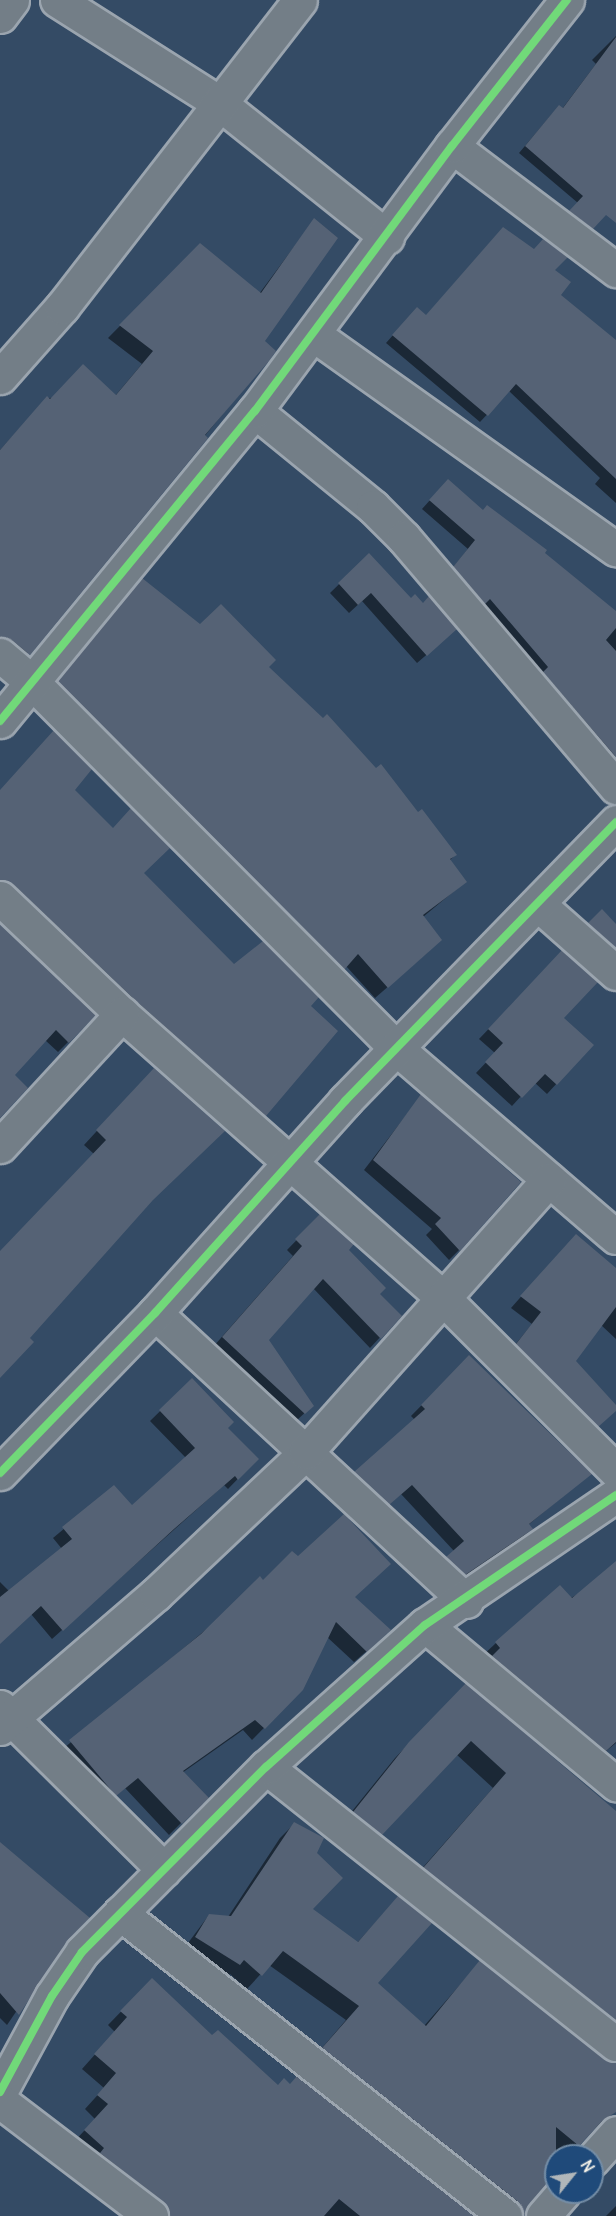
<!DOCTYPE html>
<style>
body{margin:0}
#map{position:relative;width:616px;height:2216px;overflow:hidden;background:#344b65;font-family:Delius,sans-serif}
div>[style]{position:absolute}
.shadow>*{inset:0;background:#0007}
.building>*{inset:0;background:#556275}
.roads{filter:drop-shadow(2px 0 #9ba5af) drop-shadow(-2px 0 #9ba5af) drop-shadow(0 2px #9ba5af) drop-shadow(0 -2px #9ba5af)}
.street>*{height:33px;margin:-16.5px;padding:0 16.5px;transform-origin:16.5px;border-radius:16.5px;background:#737e87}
.cycleway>*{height:8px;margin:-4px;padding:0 4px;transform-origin:4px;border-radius:4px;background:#71d979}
span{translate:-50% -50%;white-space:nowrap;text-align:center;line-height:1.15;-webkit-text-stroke:4.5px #1f4a7a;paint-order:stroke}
.north{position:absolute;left:544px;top:2144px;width:60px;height:60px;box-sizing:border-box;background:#1f4a7a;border:2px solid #748da6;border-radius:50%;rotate:60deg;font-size:16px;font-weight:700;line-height:24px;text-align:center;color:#f4f1e8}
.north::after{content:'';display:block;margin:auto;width:21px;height:27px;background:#b1b7ba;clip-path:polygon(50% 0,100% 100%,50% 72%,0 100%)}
</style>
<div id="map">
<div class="shadow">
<div style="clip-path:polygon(616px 36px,616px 202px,585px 235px,564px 219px,578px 203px,519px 153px,552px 114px,562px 109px,596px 64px,592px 60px)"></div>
<div style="clip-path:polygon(314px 220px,263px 341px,274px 351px,18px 665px,0 648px,0 450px,47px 398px,115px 396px,142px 364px,108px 338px,200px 245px,259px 294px)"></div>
<div style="clip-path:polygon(553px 270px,559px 296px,616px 376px,616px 503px,595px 484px,600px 478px,509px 391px,480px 422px,386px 343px,410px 316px,425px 316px)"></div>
<div style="clip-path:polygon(440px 489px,483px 511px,543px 554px,616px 614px,616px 755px,607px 764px,446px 576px,468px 549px,422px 509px)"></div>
<div style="clip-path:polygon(369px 555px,446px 638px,417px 663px,362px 601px,349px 613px,330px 593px)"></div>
<div style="clip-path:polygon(142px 580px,200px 626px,267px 667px,455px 855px,449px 861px,465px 882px,423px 917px,428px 952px,375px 998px,346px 966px,331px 980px,48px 692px)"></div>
<div style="clip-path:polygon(73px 790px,142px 873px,234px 966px,309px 1006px,336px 1031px,254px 1126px,0 894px,0 793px)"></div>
<div style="clip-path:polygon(602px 911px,616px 926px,616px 958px,584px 930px)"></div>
<div style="clip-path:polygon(0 926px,68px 1042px,58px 1052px,45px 1040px,13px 1075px,0 1114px)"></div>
<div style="clip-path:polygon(553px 962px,562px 1018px,592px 1045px,547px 1094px,534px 1082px,512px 1106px,476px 1073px,495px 1053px,479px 1039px)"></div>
<div style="clip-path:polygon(141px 1083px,149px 1203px,28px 1338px,0 1376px,0 1252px,94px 1154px,84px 1145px)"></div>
<div style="clip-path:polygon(421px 1096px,459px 1250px,449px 1260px,426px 1235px,432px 1229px,364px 1170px)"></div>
<div style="clip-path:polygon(320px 1216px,378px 1294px,400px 1316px,370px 1348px,313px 1288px,267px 1340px,312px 1406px,295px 1422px,213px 1347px,293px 1256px,287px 1250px)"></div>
<div style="clip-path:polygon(566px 1246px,616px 1270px,616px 1339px,601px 1325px,574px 1362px,616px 1408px,587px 1436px,506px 1356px,532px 1324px,511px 1308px)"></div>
<div style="clip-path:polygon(469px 1357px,590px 1474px,528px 1525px,531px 1529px,521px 1539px,454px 1584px,436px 1568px,454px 1551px,401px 1494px,378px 1514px,345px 1483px,415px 1420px,411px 1416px)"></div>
<div style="clip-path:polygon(192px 1380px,226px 1428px,257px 1459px,228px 1489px,224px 1485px,52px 1639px,31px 1614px,0 1643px,0 1582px,9px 1591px,62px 1549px,53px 1538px,114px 1487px,132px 1507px,186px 1458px,150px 1421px)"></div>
<div style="clip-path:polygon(616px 1571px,616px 1743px,590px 1764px,481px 1657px,496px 1643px)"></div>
<div style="clip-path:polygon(263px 1582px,353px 1597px,377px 1642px,354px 1662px,327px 1637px,302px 1689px,252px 1740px,243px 1730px,182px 1773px,206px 1798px,169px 1835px,125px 1788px,103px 1806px,58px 1753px)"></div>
<div style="clip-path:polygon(466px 1685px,616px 1813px,616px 2048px,410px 1882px,493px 1788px,456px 1754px,367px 1848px,340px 1826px,395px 1758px)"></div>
<div style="clip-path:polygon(294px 1824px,315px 1853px,311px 1909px,357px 1943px,385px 1912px,376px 1983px,424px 2026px,480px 1962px,604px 2060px,616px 2062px,616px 2110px,589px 2133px,571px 2156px,556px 2156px,556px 2177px,528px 2203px,524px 2216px,503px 2216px,309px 2063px,346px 2020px,269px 1965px,247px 1989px,230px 1974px,225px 1978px,182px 1951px,209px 1915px,228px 1917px,280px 1838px)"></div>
<div style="clip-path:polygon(0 1926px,65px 1940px,7px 2025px,0 2018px)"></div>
<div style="clip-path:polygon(139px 1993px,212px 2037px,277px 2087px,472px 2216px,150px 2216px,72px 2144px,95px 2119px,85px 2109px,104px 2088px,82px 2069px,115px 2032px,108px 2025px)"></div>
<div style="clip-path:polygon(616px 2206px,616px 2216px,606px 2216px)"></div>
</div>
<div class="building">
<div style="clip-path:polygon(616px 37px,616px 223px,606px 215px,593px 229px,569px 211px,583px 196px,525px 146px,559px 105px,563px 108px)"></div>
<div style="clip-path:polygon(314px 218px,338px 238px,265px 341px,276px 351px,269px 361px,205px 435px,208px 438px,30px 655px,12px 640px,0 637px,0 450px,47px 396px,50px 399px,83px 364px,116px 395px,153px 351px,119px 325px,200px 243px,261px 293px)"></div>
<div style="clip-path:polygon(503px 227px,534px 249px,543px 239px,568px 257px,555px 270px,571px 282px,561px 295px,616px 340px,616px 479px,516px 384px,488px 416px,392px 335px,417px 307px,426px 315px)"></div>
<div style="clip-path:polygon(448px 479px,483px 510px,487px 505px,547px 550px,545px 553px,616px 611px,616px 628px,606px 640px,616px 651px,616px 757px,543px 672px,548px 667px,490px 599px,485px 604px,453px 567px,475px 540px,429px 500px)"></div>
<div style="clip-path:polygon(369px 553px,411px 598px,415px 594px,423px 603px,429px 596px,457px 629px,427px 656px,371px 593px,358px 605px,338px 583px)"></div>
<div style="clip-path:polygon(142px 578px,200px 624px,221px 604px,276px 660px,269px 667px,323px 718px,327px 714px,376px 768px,381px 764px,418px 812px,422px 809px,457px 855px,450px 859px,467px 882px,423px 915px,442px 940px,388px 988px,358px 954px,344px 970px,57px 681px)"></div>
<div style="clip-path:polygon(54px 730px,92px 769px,75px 790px,113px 828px,131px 808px,170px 848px,144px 873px,234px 964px,263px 941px,319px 997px,311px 1006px,338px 1031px,266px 1116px,135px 1000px,13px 884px,0 880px,0 790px)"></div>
<div style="clip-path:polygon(602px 909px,616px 924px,616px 948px,588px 923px)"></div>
<div style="clip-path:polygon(0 924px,96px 1015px,69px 1043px,56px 1030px,15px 1075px,28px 1088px,0 1118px)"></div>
<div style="clip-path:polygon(562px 950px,598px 982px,564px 1018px,594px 1045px,557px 1085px,545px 1074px,522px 1098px,485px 1062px,503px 1043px,488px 1029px)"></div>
<div style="clip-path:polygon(154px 1068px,225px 1131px,153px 1200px,30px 1338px,34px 1342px,0 1378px,0 1251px,106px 1140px,96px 1130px)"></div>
<div style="clip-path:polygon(421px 1094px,521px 1182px,460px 1251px,435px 1224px,441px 1218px,373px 1160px)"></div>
<div style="clip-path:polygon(320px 1214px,354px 1244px,349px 1250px,386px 1288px,380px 1294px,402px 1316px,381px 1339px,323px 1279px,269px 1340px,314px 1406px,305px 1414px,222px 1337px,302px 1246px,295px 1239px)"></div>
<div style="clip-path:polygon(576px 1234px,616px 1268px,616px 1307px,576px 1361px,616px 1405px,616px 1411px,598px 1427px,516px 1344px,541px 1312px,520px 1296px)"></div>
<div style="clip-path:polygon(469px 1355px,592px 1474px,529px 1524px,533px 1529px,465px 1575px,446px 1557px,464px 1541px,412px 1485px,389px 1505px,354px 1472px,425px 1409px,421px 1405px)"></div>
<div style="clip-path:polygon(192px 1378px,234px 1422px,228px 1428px,259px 1459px,238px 1480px,235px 1476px,174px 1529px,63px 1631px,41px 1606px,0 1644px,0 1597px,72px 1539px,62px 1527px,114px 1485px,132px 1505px,195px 1448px,159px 1410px)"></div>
<div style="clip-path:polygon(344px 1514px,391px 1564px,355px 1597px,391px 1630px,367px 1652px,336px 1622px,303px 1690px,265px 1729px,255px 1720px,183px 1771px,209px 1798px,182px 1824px,138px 1778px,116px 1796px,69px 1740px,201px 1634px,260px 1576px,263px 1580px,292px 1551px,298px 1556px)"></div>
<div style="clip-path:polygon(616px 1561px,616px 1742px,606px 1751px,492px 1656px,500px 1648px,495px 1642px,560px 1585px,572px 1598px)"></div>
<div style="clip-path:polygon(466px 1683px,616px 1811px,616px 2020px,423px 1868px,506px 1773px,471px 1741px,382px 1835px,353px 1812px,409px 1742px)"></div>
<div style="clip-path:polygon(294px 1822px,324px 1838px,317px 1853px,343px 1878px,313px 1909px,358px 1942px,398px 1896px,432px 1923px,378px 1983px,426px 2026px,480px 1960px,604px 2059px,616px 2062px,616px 2112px,602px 2121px,579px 2146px,556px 2127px,556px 2175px,529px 2204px,525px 2216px,517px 2201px,322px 2048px,359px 2006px,283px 1951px,262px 1976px,244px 1960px,240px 1965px,195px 1937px,209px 1914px,231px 1916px)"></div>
<div style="clip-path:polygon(0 1842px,90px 1918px,67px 1941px,19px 2015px,0 1993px)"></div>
<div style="clip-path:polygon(152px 1978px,212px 2035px,218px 2030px,278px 2085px,284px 2078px,290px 2084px,297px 2076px,475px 2216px,360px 2216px,339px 2199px,324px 2216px,169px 2216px,162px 2201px,100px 2153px,104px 2148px,84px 2130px,108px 2104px,97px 2095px,116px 2073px,94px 2054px,127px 2017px,120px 2011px)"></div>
</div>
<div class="roads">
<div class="street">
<div style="left:57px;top:0;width:192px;rotate:32.4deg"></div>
<div style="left:219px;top:103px;width:215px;rotate:38.6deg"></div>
<div style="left:0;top:16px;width:20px;rotate:-53deg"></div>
<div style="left:452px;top:146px;width:206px;rotate:37.1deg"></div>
<div style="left:313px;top:334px;width:372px;rotate:35.4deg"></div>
<div style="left:0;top:377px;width:94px;rotate:-48.5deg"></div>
<div style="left:62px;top:307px;width:388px;rotate:-52.2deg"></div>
<div style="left:255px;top:411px;width:152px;rotate:39.1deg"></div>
<div style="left:373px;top:507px;width:44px;rotate:45deg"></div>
<div style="left:404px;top:538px;width:327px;rotate:49.6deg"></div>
<div style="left:0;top:655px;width:42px;rotate:40.2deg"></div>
<div style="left:32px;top:682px;width:516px;rotate:45.16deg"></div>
<div style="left:396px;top:1048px;width:290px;rotate:40.7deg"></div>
<div style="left:0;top:721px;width:401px;rotate:-50.6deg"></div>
<div style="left:255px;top:411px;width:330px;rotate:-53.4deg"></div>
<div style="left:452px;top:146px;width:186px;rotate:-51.8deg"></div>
<div style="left:0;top:898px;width:168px;rotate:43.6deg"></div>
<div style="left:122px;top:1014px;width:429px;rotate:41.5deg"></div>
<div style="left:443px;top:1298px;width:245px;rotate:45deg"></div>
<div style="left:538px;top:904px;width:104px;rotate:41.5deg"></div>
<div style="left:0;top:1146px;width:180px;rotate:-47.3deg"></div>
<div style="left:155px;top:1313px;width:424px;rotate:42.8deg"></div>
<div style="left:0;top:1473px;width:223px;rotate:-45.9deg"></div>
<div style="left:155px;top:1313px;width:285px;rotate:-48.1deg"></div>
<div style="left:345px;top:1101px;width:389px;rotate:-45.8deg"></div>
<div style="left:425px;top:1625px;width:249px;rotate:39.8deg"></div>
<div style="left:0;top:1707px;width:231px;rotate:44.8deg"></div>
<div style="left:0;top:1728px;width:206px;rotate:-40.7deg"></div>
<div style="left:156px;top:1594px;width:207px;rotate:-43.4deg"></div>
<div style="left:306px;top:1452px;width:365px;rotate:-48.3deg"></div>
<div style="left:266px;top:1767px;width:446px;rotate:38.4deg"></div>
<div style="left:120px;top:1913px;width:490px;rotate:38.2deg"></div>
<div style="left:0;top:2092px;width:109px;rotate:-61.6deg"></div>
<div style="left:52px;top:1996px;width:53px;rotate:-55.7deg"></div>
<div style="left:82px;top:1952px;width:261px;rotate:-45.2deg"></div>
<div style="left:266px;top:1767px;width:213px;rotate:-41.8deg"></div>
<div style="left:425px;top:1625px;width:231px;rotate:-34.2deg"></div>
<div style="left:0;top:2101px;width:190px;rotate:37.3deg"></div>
<div style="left:592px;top:2160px;width:36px;rotate:-48deg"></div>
<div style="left:543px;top:2216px;width:32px;rotate:-49deg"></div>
</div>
</div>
<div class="cycleway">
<div style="left:0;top:721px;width:401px;rotate:-50.6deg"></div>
<div style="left:255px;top:411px;width:330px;rotate:-53.4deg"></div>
<div style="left:452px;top:146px;width:186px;rotate:-51.8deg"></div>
<div style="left:0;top:1473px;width:223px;rotate:-45.9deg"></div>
<div style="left:155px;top:1313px;width:285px;rotate:-48.1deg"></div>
<div style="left:345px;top:1101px;width:389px;rotate:-45.8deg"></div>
<div style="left:0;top:2092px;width:109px;rotate:-61.6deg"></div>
<div style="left:52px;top:1996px;width:53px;rotate:-55.7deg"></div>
<div style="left:82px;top:1952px;width:261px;rotate:-45.2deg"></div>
<div style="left:266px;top:1767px;width:213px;rotate:-41.8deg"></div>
<div style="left:425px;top:1625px;width:231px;rotate:-34.2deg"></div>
</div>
<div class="north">N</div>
</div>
